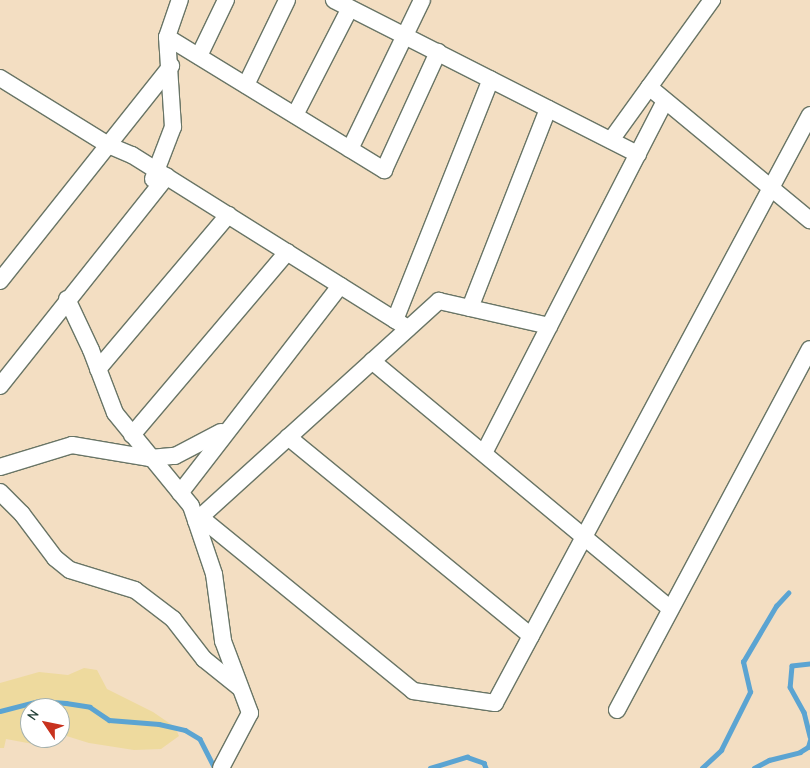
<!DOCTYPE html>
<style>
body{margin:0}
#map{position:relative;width:810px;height:768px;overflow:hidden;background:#f3dec2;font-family:"Comic Neue",sans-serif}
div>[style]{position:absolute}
.sand>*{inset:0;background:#eeda9e}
.stream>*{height:4.5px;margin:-2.25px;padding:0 2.25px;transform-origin:2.25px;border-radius:2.25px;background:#5ba4d2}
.roads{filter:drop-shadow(1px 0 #697566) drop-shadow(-1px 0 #697566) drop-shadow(0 1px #697566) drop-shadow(0 -1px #697566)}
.minor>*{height:16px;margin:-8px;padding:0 8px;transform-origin:8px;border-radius:8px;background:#fff}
span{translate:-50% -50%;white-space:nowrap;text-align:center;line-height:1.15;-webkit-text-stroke:5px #fff;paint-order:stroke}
.north{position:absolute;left:20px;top:698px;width:50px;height:50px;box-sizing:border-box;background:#fff;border:1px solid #a5b1ae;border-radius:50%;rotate:304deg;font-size:14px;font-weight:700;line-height:20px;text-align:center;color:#1f3d34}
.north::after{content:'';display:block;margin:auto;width:18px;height:22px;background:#c8321e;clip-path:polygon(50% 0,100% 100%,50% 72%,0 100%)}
</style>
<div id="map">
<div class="sand">
<div style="clip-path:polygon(84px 668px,97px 670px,107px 689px,153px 712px,175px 727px,179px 736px,161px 749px,134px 750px,89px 743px,60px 734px,60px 708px,30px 708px,30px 738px,43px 738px,33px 744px,6px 739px,4px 748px,0 748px,0 683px,39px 672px,68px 675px)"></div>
</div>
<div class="stream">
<div style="left:810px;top:664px;width:18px;rotate:174deg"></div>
<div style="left:792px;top:666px;width:21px;rotate:95deg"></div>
<div style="left:790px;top:687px;width:29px;rotate:61deg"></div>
<div style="left:804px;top:712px;width:25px;rotate:76deg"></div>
<div style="left:0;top:711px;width:40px;rotate:-14.4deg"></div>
<div style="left:39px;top:701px;width:27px;rotate:4deg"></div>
<div style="left:66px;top:703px;width:24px;rotate:9deg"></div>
<div style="left:90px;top:707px;width:23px;rotate:34deg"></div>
<div style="left:109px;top:720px;width:50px;rotate:4.6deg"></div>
<div style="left:159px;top:724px;width:27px;rotate:13deg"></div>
<div style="left:185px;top:730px;width:17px;rotate:31deg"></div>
<div style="left:200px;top:739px;width:33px;rotate:63deg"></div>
<div style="left:430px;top:768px;width:39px;rotate:-17deg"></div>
<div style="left:467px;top:757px;width:18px;rotate:19deg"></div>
<div style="left:484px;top:763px;width:5px;rotate:68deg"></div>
<div style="left:702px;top:768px;width:26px;rotate:-43deg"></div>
<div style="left:721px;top:750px;width:65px;rotate:-63.4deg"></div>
<div style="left:750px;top:692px;width:31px;rotate:-103deg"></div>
<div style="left:743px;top:662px;width:65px;rotate:-59.5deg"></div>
<div style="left:776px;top:606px;width:18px;rotate:-47deg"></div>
<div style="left:754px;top:768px;width:17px;rotate:-28deg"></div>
<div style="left:769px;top:760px;width:32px;rotate:-14deg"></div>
<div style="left:800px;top:752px;width:9px;rotate:-32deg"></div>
<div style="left:808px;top:747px;width:7px;rotate:-74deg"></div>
</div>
<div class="roads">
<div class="minor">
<div style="left:334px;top:0;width:341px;rotate:26.9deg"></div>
<div style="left:167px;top:37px;width:255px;rotate:31.5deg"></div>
<div style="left:384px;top:170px;width:130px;rotate:-65.4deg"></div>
<div style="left:199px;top:56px;width:62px;rotate:-64.3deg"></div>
<div style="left:0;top:78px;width:127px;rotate:31.8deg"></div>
<div style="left:108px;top:145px;width:26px;rotate:23deg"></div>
<div style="left:132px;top:155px;width:326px;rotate:32.1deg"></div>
<div style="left:246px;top:85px;width:94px;rotate:-64.2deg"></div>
<div style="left:649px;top:87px;width:209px;rotate:39.6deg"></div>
<div style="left:295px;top:115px;width:120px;rotate:-62.8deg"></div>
<div style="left:611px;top:140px;width:173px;rotate:-54.2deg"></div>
<div style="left:350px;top:149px;width:165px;rotate:-64.2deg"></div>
<div style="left:153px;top:179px;width:56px;rotate:-69deg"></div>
<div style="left:173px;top:127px;width:90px;rotate:-93.8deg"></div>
<div style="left:167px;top:37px;width:39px;rotate:-71deg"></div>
<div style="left:0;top:281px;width:275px;rotate:-51.5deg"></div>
<div style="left:67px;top:299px;width:56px;rotate:64.8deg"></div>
<div style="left:91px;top:350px;width:67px;rotate:69.1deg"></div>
<div style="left:115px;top:413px;width:120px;rotate:50.7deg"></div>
<div style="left:191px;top:506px;width:72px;rotate:71.3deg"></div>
<div style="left:214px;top:574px;width:68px;rotate:82.3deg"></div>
<div style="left:223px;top:641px;width:77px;rotate:69.4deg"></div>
<div style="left:250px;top:713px;width:62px;rotate:117.8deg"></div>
<div style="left:470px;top:308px;width:214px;rotate:-68.6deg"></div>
<div style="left:395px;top:320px;width:259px;rotate:-68.3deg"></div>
<div style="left:372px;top:361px;width:388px;rotate:39.7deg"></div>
<div style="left:98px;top:369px;width:202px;rotate:-49.8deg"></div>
<div style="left:0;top:386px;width:268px;rotate:-51.5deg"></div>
<div style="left:132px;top:435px;width:240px;rotate:-49.7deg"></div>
<div style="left:288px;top:437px;width:314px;rotate:39.3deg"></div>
<div style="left:484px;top:453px;width:396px;rotate:-62.8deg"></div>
<div style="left:0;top:467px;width:75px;rotate:-17deg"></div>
<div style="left:72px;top:445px;width:79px;rotate:9.5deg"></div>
<div style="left:150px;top:458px;width:25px;rotate:-5deg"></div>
<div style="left:175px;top:456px;width:52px;rotate:-27.6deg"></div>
<div style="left:0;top:492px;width:31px;rotate:45deg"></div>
<div style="left:22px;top:514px;width:55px;rotate:53.1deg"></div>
<div style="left:55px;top:558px;width:19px;rotate:39deg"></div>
<div style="left:70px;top:570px;width:68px;rotate:17.1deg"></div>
<div style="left:135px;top:590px;width:48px;rotate:37.3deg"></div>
<div style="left:173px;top:619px;width:51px;rotate:52.2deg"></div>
<div style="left:204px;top:659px;width:46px;rotate:38.9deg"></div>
<div style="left:180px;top:493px;width:262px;rotate:-52.3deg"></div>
<div style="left:200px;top:517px;width:275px;rotate:39.2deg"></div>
<div style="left:413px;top:691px;width:83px;rotate:8.3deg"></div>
<div style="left:495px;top:703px;width:667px;rotate:-61.82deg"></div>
<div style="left:196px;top:521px;width:328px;rotate:-42.2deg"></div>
<div style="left:439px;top:301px;width:113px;rotate:12.8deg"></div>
<div style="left:617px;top:710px;width:409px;rotate:-61.9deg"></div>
</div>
</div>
<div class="north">N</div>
</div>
